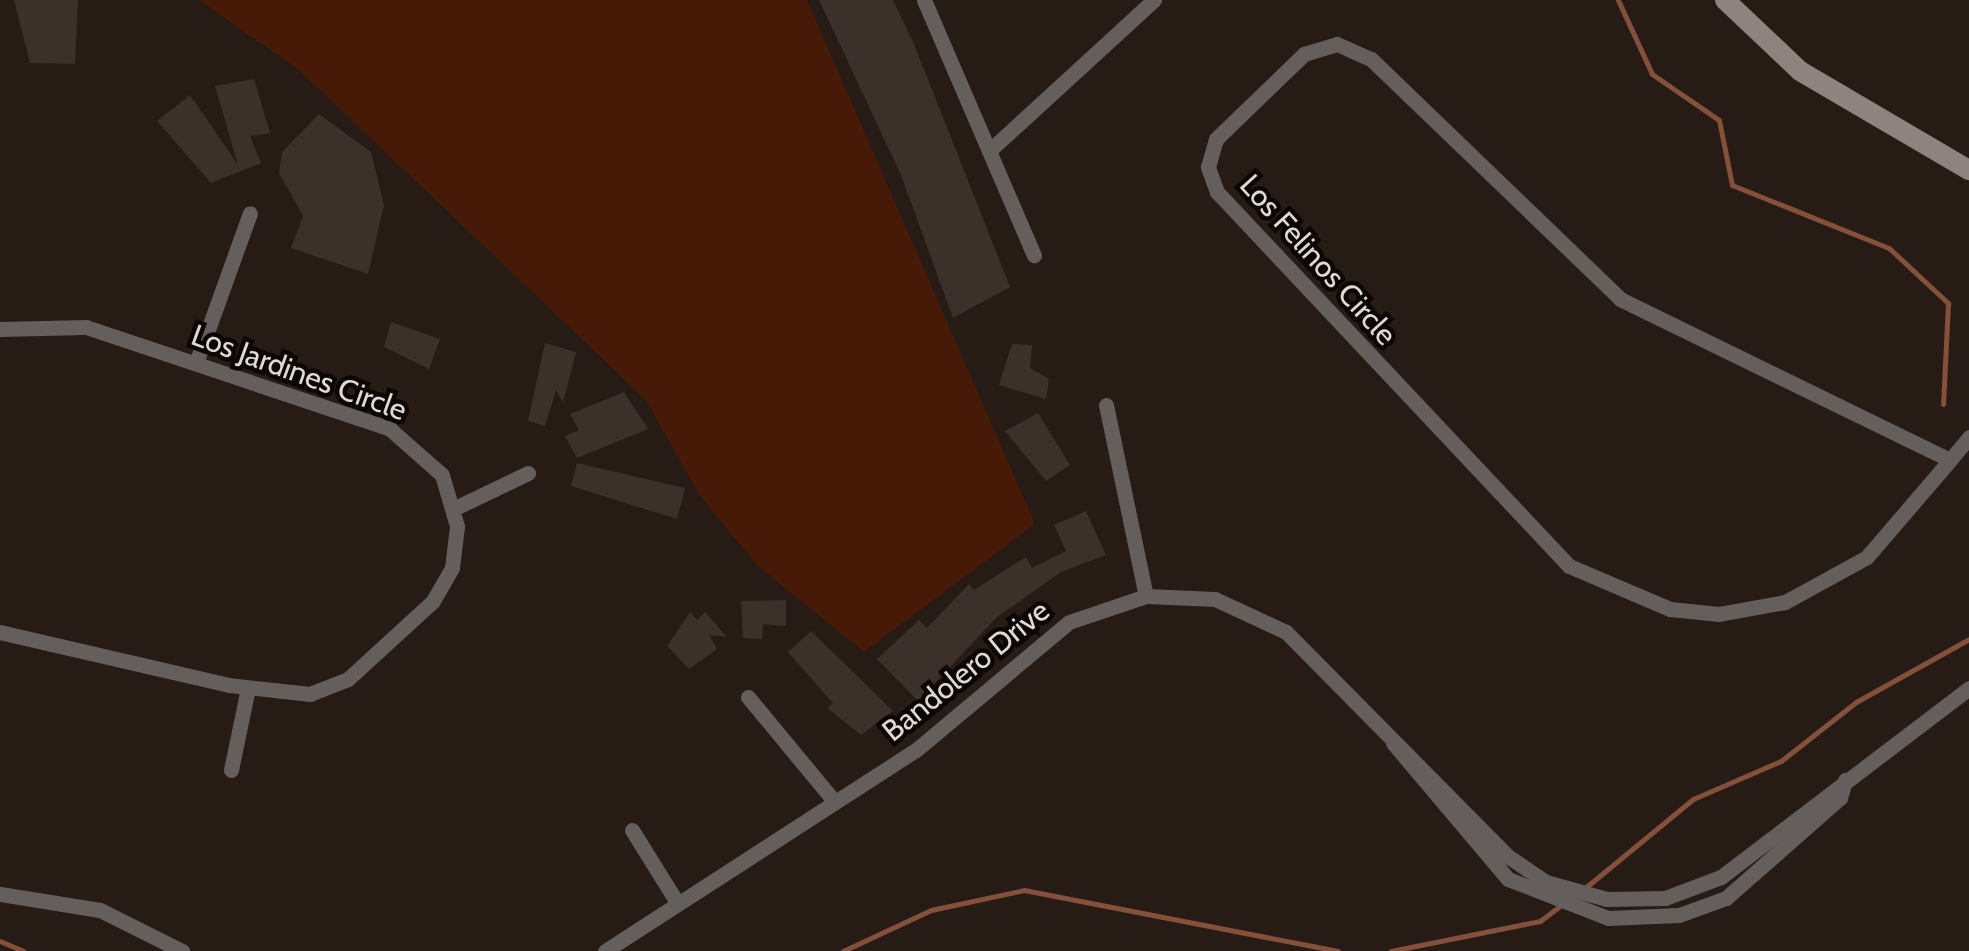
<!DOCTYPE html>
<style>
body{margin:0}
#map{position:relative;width:1969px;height:951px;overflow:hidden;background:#271b16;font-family:Cabin,sans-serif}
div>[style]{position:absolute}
.green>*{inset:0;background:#461a07}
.stream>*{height:5px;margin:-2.5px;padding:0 2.5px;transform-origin:2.5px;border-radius:2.5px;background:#84503c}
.building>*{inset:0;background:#3c302b}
.street>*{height:15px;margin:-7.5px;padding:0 7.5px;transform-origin:7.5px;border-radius:7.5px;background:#645e5c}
.secondary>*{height:20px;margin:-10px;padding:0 10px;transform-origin:10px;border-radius:10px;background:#8d837f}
span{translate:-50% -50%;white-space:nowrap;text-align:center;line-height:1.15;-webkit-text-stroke:9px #0c0705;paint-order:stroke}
.street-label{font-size:30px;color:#e1d9d6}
</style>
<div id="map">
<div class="green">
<div style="clip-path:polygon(199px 0,807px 0,1035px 524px,864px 652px,758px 566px,700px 496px,646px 400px,299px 70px)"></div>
</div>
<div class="stream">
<div style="left:1618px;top:0;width:81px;rotate:65.3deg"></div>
<div style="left:1652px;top:74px;width:81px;rotate:34.5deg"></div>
<div style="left:1719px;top:120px;width:66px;rotate:78.7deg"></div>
<div style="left:1732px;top:185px;width:169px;rotate:21.9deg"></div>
<div style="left:1889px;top:248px;width:81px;rotate:43deg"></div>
<div style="left:1948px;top:303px;width:101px;rotate:92.8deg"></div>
<div style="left:1585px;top:888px;width:140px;rotate:-39.5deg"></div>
<div style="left:1693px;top:799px;width:96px;rotate:-23.4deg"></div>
<div style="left:1781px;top:761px;width:95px;rotate:-38.2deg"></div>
<div style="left:1856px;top:702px;width:129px;rotate:-29.1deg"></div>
<div style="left:0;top:941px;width:25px;rotate:23deg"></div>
<div style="left:843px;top:951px;width:97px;rotate:-25deg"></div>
<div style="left:931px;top:910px;width:95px;rotate:-12.1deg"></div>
<div style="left:1024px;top:890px;width:320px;rotate:11deg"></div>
<div style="left:1391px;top:951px;width:152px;rotate:-11.4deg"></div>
<div style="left:1540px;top:921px;width:30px;rotate:-37deg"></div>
</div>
<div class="building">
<div style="clip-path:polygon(14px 0,78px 0,75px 64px,30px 63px)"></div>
<div style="clip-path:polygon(819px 0,893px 0,914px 44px,1010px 287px,953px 318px,901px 175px)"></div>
<div style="clip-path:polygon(254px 79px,270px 133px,250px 136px,261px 163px,211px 183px,157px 121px,190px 95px,238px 165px,215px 86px)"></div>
<div style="clip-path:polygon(319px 114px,371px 152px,384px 205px,368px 274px,291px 248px,303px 216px,279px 173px,282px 152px)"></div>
<div style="clip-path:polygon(391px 322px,440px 339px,429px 369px,384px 347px)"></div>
<div style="clip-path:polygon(545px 343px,576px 352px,563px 403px,556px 390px,545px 426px,528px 421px)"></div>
<div style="clip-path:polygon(1012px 344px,1032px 345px,1030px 368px,1049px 379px,1046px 399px,999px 385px)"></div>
<div style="clip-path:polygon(624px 392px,648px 429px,577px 458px,565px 436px,579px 430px,570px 414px)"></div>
<div style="clip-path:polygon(1038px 413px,1070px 465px,1046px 481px,1005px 431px)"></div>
<div style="clip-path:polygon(577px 463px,685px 488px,677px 519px,571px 486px)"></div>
<div style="clip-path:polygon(1086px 511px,1106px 555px,1061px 572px,997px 617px,918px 701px,877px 659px,919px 620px,927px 628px,969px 584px,974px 590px,1026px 557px,1032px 568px,1066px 551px,1054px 525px)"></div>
<div style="clip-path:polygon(786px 600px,786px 626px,763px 624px,762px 639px,743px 638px,741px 601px)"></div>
<div style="clip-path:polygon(690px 612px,697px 620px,705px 612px,727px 637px,709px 635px,717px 649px,689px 669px,667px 646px)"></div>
<div style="clip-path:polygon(811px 631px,893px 711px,861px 735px,827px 708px,833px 703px,788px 652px)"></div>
</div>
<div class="street">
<div style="left:924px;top:0;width:278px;rotate:66.7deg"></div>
<div style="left:1337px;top:44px;width:37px;rotate:24deg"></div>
<div style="left:1371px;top:59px;width:346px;rotate:43.9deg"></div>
<div style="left:1620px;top:299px;width:367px;rotate:26deg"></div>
<div style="left:1950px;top:460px;width:128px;rotate:130.6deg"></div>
<div style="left:1867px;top:557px;width:94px;rotate:151.2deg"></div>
<div style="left:1785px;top:602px;width:67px;rotate:169.7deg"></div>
<div style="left:1719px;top:614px;width:49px;rotate:-174.2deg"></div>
<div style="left:1670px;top:609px;width:110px;rotate:-156.9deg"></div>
<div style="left:1569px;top:566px;width:514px;rotate:-133.26deg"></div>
<div style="left:1217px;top:192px;width:27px;rotate:-110deg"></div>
<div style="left:1208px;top:167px;width:29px;rotate:-74deg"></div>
<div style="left:1216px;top:139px;width:122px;rotate:-44deg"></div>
<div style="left:1304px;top:54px;width:34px;rotate:-17deg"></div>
<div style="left:989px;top:151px;width:224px;rotate:-42.5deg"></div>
<div style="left:0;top:329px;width:86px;rotate:-1.3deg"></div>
<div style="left:86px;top:327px;width:321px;rotate:18.5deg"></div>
<div style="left:390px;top:429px;width:69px;rotate:41.5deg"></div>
<div style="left:442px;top:475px;width:53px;rotate:73.6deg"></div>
<div style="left:457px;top:526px;width:42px;rotate:96.8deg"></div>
<div style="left:452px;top:568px;width:39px;rotate:120deg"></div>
<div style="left:432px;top:602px;width:114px;rotate:137.5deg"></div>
<div style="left:348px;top:679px;width:41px;rotate:158.5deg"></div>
<div style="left:310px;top:694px;width:81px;rotate:-173.7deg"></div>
<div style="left:229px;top:685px;width:235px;rotate:-167deg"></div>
<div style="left:196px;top:363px;width:159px;rotate:-70.2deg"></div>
<div style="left:1106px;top:405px;width:195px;rotate:78.2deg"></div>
<div style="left:1950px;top:460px;width:30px;rotate:-50deg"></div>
<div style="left:455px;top:508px;width:81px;rotate:-25.6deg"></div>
<div style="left:748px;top:697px;width:135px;rotate:50.4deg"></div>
<div style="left:1393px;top:743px;width:178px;rotate:49.8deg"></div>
<div style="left:1508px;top:879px;width:107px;rotate:21.3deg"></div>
<div style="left:1608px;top:918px;width:71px;rotate:-2.4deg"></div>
<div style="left:1679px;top:915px;width:50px;rotate:-19.9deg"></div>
<div style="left:1726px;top:898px;width:152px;rotate:-41.3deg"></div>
<div style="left:1840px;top:798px;width:19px;rotate:-74deg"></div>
<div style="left:231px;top:770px;width:84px;rotate:-78.3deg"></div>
<div style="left:632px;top:830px;width:81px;rotate:58.1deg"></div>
<div style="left:0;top:894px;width:101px;rotate:9.1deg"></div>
<div style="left:100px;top:910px;width:92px;rotate:26.6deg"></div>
<div style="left:605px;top:951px;width:370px;rotate:-32.9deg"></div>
<div style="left:916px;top:750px;width:199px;rotate:-39.9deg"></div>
<div style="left:1069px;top:622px;width:81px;rotate:-18.7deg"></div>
<div style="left:1146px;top:596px;width:69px;rotate:2.5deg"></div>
<div style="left:1215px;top:599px;width:78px;rotate:24.9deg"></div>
<div style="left:1286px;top:632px;width:317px;rotate:45.3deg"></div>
<div style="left:1509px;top:857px;width:45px;rotate:34deg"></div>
<div style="left:1546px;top:882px;width:63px;rotate:15.6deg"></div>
<div style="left:1607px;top:899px;width:58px;rotate:-1deg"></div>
<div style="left:1665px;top:898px;width:60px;rotate:-20.6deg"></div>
<div style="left:1721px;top:877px;width:312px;rotate:-37.3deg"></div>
</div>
<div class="secondary">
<div style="left:1725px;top:0;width:103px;rotate:43.4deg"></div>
<div style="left:1800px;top:71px;width:196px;rotate:30.4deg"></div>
</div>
<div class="street-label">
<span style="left:1318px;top:260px;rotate:48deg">Los Felinos Circle</span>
<span style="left:299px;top:373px;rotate:20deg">Los Jardines Circle</span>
<span style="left:966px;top:671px;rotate:-39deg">Bandolero Drive</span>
</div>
</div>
